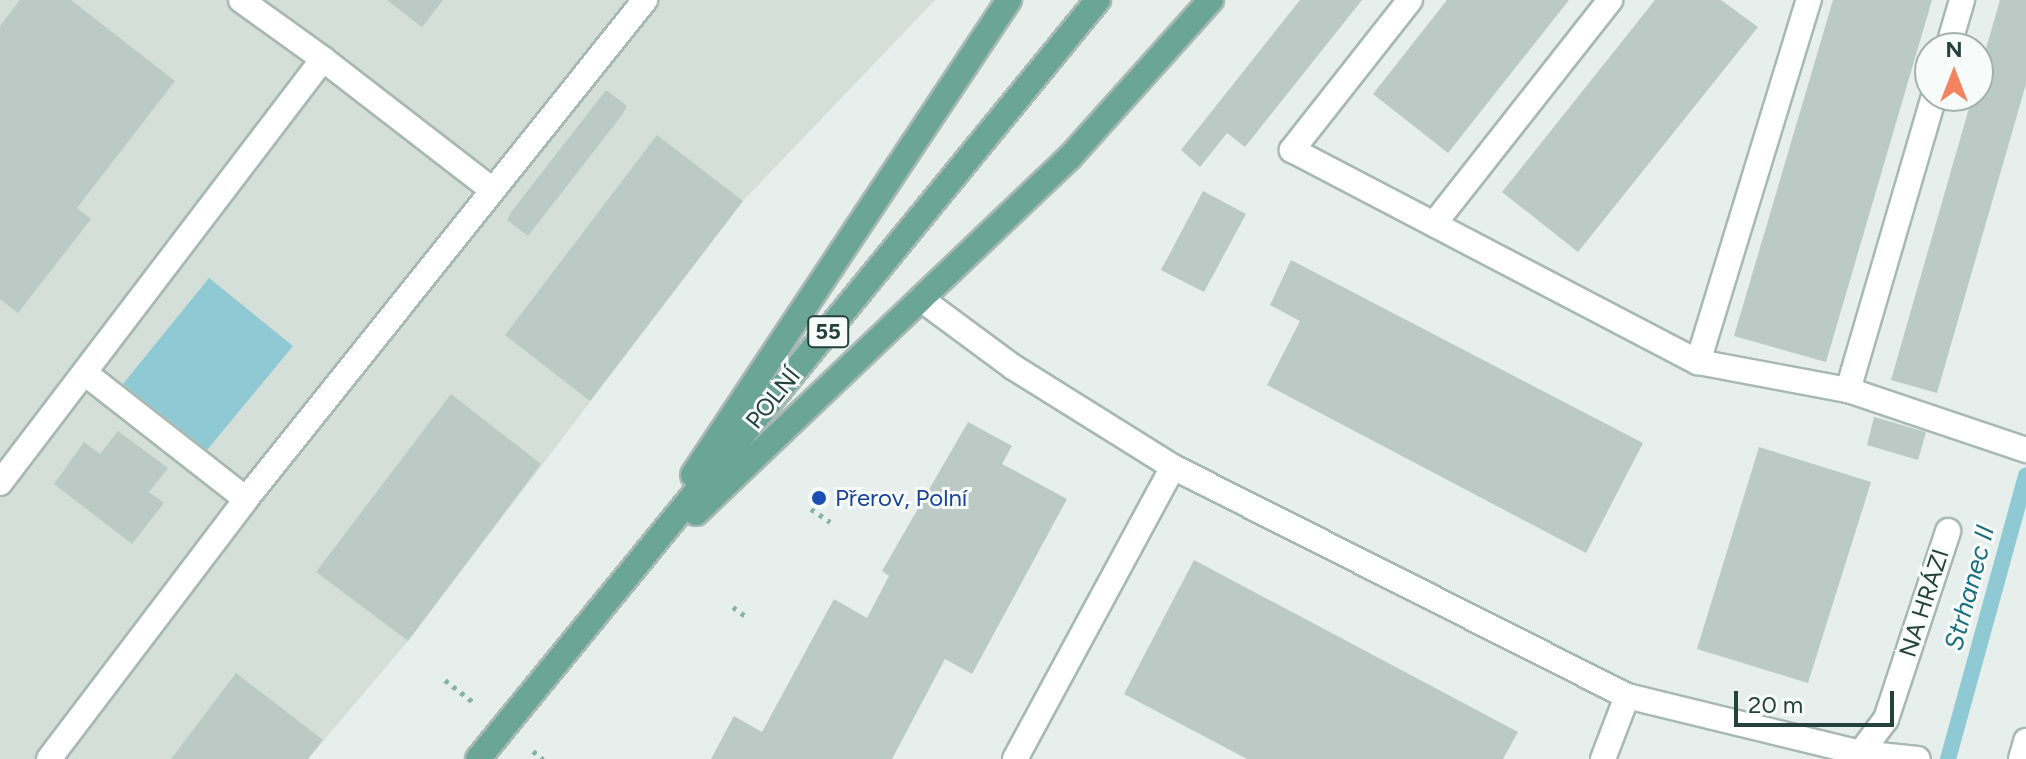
<!DOCTYPE html>
<meta charset="utf-8">
<style>
body{margin:0}
#map{position:relative;width:2026px;height:759px;overflow:hidden;background:#e6efeb;font-family:Figtree,sans-serif}
div>[style]{position:absolute}
.built>*{inset:0;background:#d4dfda}
.water>*{inset:0;background:#8ec9d4}
.stream>*{height:16px;margin:-8px;padding:0 8px;transform-origin:8px;border-radius:8px;background:#8ec9d4}
.building>*{inset:0;background:#bbcac4}
.path>*{height:5px;margin-top:-2.5px;transform-origin:0;background:repeating-linear-gradient(90deg,#86b3a5 0 4px,transparent 0 10px)}
.roads{filter:drop-shadow(2px 0 #a8b8b2) drop-shadow(-2px 0 #a8b8b2) drop-shadow(0 2px #a8b8b2) drop-shadow(0 -2px #a8b8b2)}
.minor>*{height:24px;margin:-12px;padding:0 12px;transform-origin:12px;border-radius:12px;background:#fff}
.major>*{height:24px;margin:-12px;padding:0 12px;transform-origin:12px;border-radius:12px;background:#6aa596}
.dots>*{width:22px;height:22px;translate:-50% -50%;box-sizing:border-box;border:4px solid #f7fbf9;border-radius:50%}
span{translate:-50% -50%;white-space:nowrap;text-align:center;line-height:1.15;-webkit-text-stroke:6px #f7fbf9;paint-order:stroke}
.shield-label span{padding:2px 6px;background:#f7fbf9;border:2px solid;border-radius:6px;-webkit-text-stroke-width:0}
.shield-label{font-size:22px;color:#24423a;font-weight:700}
.street-label{font-size:24px;color:#24423a}
.transit-label{font-size:24px;color:#164399}
.left{translate:0 -50%;text-align:left}
.water-label{font-size:26px;color:#1c6f80;font-style:italic}
.north{position:absolute;left:1914px;top:32px;width:80px;height:80px;box-sizing:border-box;background:#f7fbf9;border:2px solid #a3b1ad;border-radius:50%;rotate:0deg;font-size:22px;font-weight:700;line-height:32px;text-align:center;color:#24423a}
.north::after{content:'';display:block;margin:auto;width:28px;height:36px;background:#f4845f;clip-path:polygon(50% 0,100% 100%,50% 72%,0 100%)}
.scale{position:absolute;left:1734px;top:691px;width:160px;height:36px;box-sizing:border-box;border:4px solid #24423a;border-top:0;padding-left:10px;font-size:24px;line-height:28px;white-space:nowrap;color:#24423a;-webkit-text-stroke:6px #f7fbf9;paint-order:stroke}
</style>
<div id="map">
<div class="built">
<div style="clip-path:polygon(0 0,935px 0,743px 201px,408px 641px,308px 759px,0 759px)"></div>
</div>
<div class="water">
<div style="clip-path:polygon(209px 278px,293px 346px,207px 450px,123px 384px)"></div>
</div>
<div class="stream">
<div style="left:1948px;top:759px;width:294px;rotate:-74.6deg"></div>
</div>
<div class="building">
<div style="clip-path:polygon(20px 0,71px 0,175px 81px,77px 208px,91px 219px,18px 313px,0 299px,0 26px)"></div>
<div style="clip-path:polygon(387px 0,443px 0,422px 27px)"></div>
<div style="clip-path:polygon(1300px 0,1362px 0,1245px 147px,1227px 133px,1200px 167px,1181px 150px)"></div>
<div style="clip-path:polygon(1447px 0,1569px 0,1448px 153px,1373px 94px)"></div>
<div style="clip-path:polygon(1655px 0,1721px 0,1758px 27px,1578px 252px,1502px 192px)"></div>
<div style="clip-path:polygon(1833px 0,1932px 0,1826px 362px,1734px 336px)"></div>
<div style="clip-path:polygon(2000px 0,2026px 0,2026px 84px,1937px 393px,1891px 380px)"></div>
<div style="clip-path:polygon(606px 90px,627px 106px,622px 115px,528px 236px,507px 220px,512px 211px)"></div>
<div style="clip-path:polygon(657px 135px,743px 201px,590px 401px,505px 335px)"></div>
<div style="clip-path:polygon(1203px 191px,1246px 214px,1204px 292px,1161px 270px)"></div>
<div style="clip-path:polygon(1291px 260px,1643px 443px,1586px 553px,1267px 385px,1300px 321px,1270px 305px)"></div>
<div style="clip-path:polygon(451px 394px,541px 464px,408px 641px,316px 572px)"></div>
<div style="clip-path:polygon(1874px 417px,1926px 432px,1918px 460px,1867px 445px)"></div>
<div style="clip-path:polygon(968px 422px,1012px 446px,1002px 464px,1067px 499px,972px 674px,945px 659px,892px 759px,711px 759px,734px 716px,762px 732px,834px 599px,867px 618px,889px 576px,882px 571px)"></div>
<div style="clip-path:polygon(118px 431px,168px 468px,149px 492px,164px 503px,132px 544px,54px 484px,84px 442px,100px 454px)"></div>
<div style="clip-path:polygon(1759px 447px,1871px 482px,1808px 683px,1697px 649px)"></div>
<div style="clip-path:polygon(1194px 560px,1518px 732px,1503px 759px,1247px 759px,1124px 694px)"></div>
<div style="clip-path:polygon(236px 673px,323px 740px,308px 759px,171px 759px)"></div>
</div>
<div class="path">
<div style="left:811px;top:509px;width:23px;rotate:34deg"></div>
<div style="left:733px;top:607px;width:19px;rotate:36deg"></div>
<div style="left:445px;top:680px;width:36px;rotate:38deg"></div>
<div style="left:533px;top:751px;width:13px;rotate:39deg"></div>
</div>
<div class="roads">
<div class="minor">
<div style="left:241px;top:0;width:101px;rotate:35.7deg"></div>
<div style="left:1410px;top:0;width:191px;rotate:128.2deg"></div>
<div style="left:1292px;top:150px;width:458px;rotate:27.6deg"></div>
<div style="left:1698px;top:362px;width:153px;rotate:10.6deg"></div>
<div style="left:1848px;top:390px;width:188px;rotate:18.6deg"></div>
<div style="left:1948px;top:48px;width:50px;rotate:-73.7deg"></div>
<div style="left:1434px;top:224px;width:285px;rotate:-51.8deg"></div>
<div style="left:921px;top:299px;width:114px;rotate:36.5deg"></div>
<div style="left:1013px;top:367px;width:189px;rotate:32deg"></div>
<div style="left:1698px;top:362px;width:379px;rotate:-73deg"></div>
<div style="left:86px;top:374px;width:203px;rotate:38deg"></div>
<div style="left:1848px;top:390px;width:306px;rotate:-73.7deg"></div>
<div style="left:0;top:483px;width:533px;rotate:-52.7deg"></div>
<div style="left:323px;top:59px;width:212px;rotate:37.7deg"></div>
<div style="left:49px;top:759px;width:326px;rotate:-52.8deg"></div>
<div style="left:246px;top:499px;width:639px;rotate:-51.35deg"></div>
<div style="left:1015px;top:759px;width:332px;rotate:-61.6deg"></div>
<div style="left:1173px;top:467px;width:508px;rotate:26.77deg"></div>
<div style="left:1627px;top:696px;width:240px;rotate:13.7deg"></div>
<div style="left:1860px;top:753px;width:58px;rotate:5.9deg"></div>
<div style="left:1603px;top:759px;width:67px;rotate:-69.1deg"></div>
<div style="left:1856px;top:759px;width:50px;rotate:-53.1deg"></div>
<div style="left:1886px;top:719px;width:198px;rotate:-71.7deg"></div>
<div style="left:2021px;top:759px;width:19px;rotate:-74deg"></div>
</div>
<div class="major">
<div style="left:693px;top:475px;width:571px;rotate:-56.37deg"></div>
<div style="left:696px;top:513px;width:516px;rotate:-43.59deg"></div>
<div style="left:1070px;top:157px;width:211px;rotate:-48.1deg"></div>
<div style="left:478px;top:759px;width:980px;rotate:-50.76deg"></div>
</div>
</div>
<div class="dots">
<div style="left:819px;top:498px;background:#1a4fb4"></div>
</div>
<div class="shield-label">
<span style="left:828px;top:332px">55</span>
</div>
<div class="street-label">
<span style="left:773px;top:398px;rotate:-51deg">POLNÍ</span>
<span style="left:1924px;top:603px;rotate:-72deg">NA HRÁZI</span>
</div>
<div class="transit-label">
<span class="left" style="left:835px;top:498px">Přerov, Polní</span>
</div>
<div class="water-label">
<span style="left:1970px;top:588px;rotate:-75deg">Strhanec II</span>
</div>
<div class="north">N</div>
<div class="scale">20 m</div>
</div>
